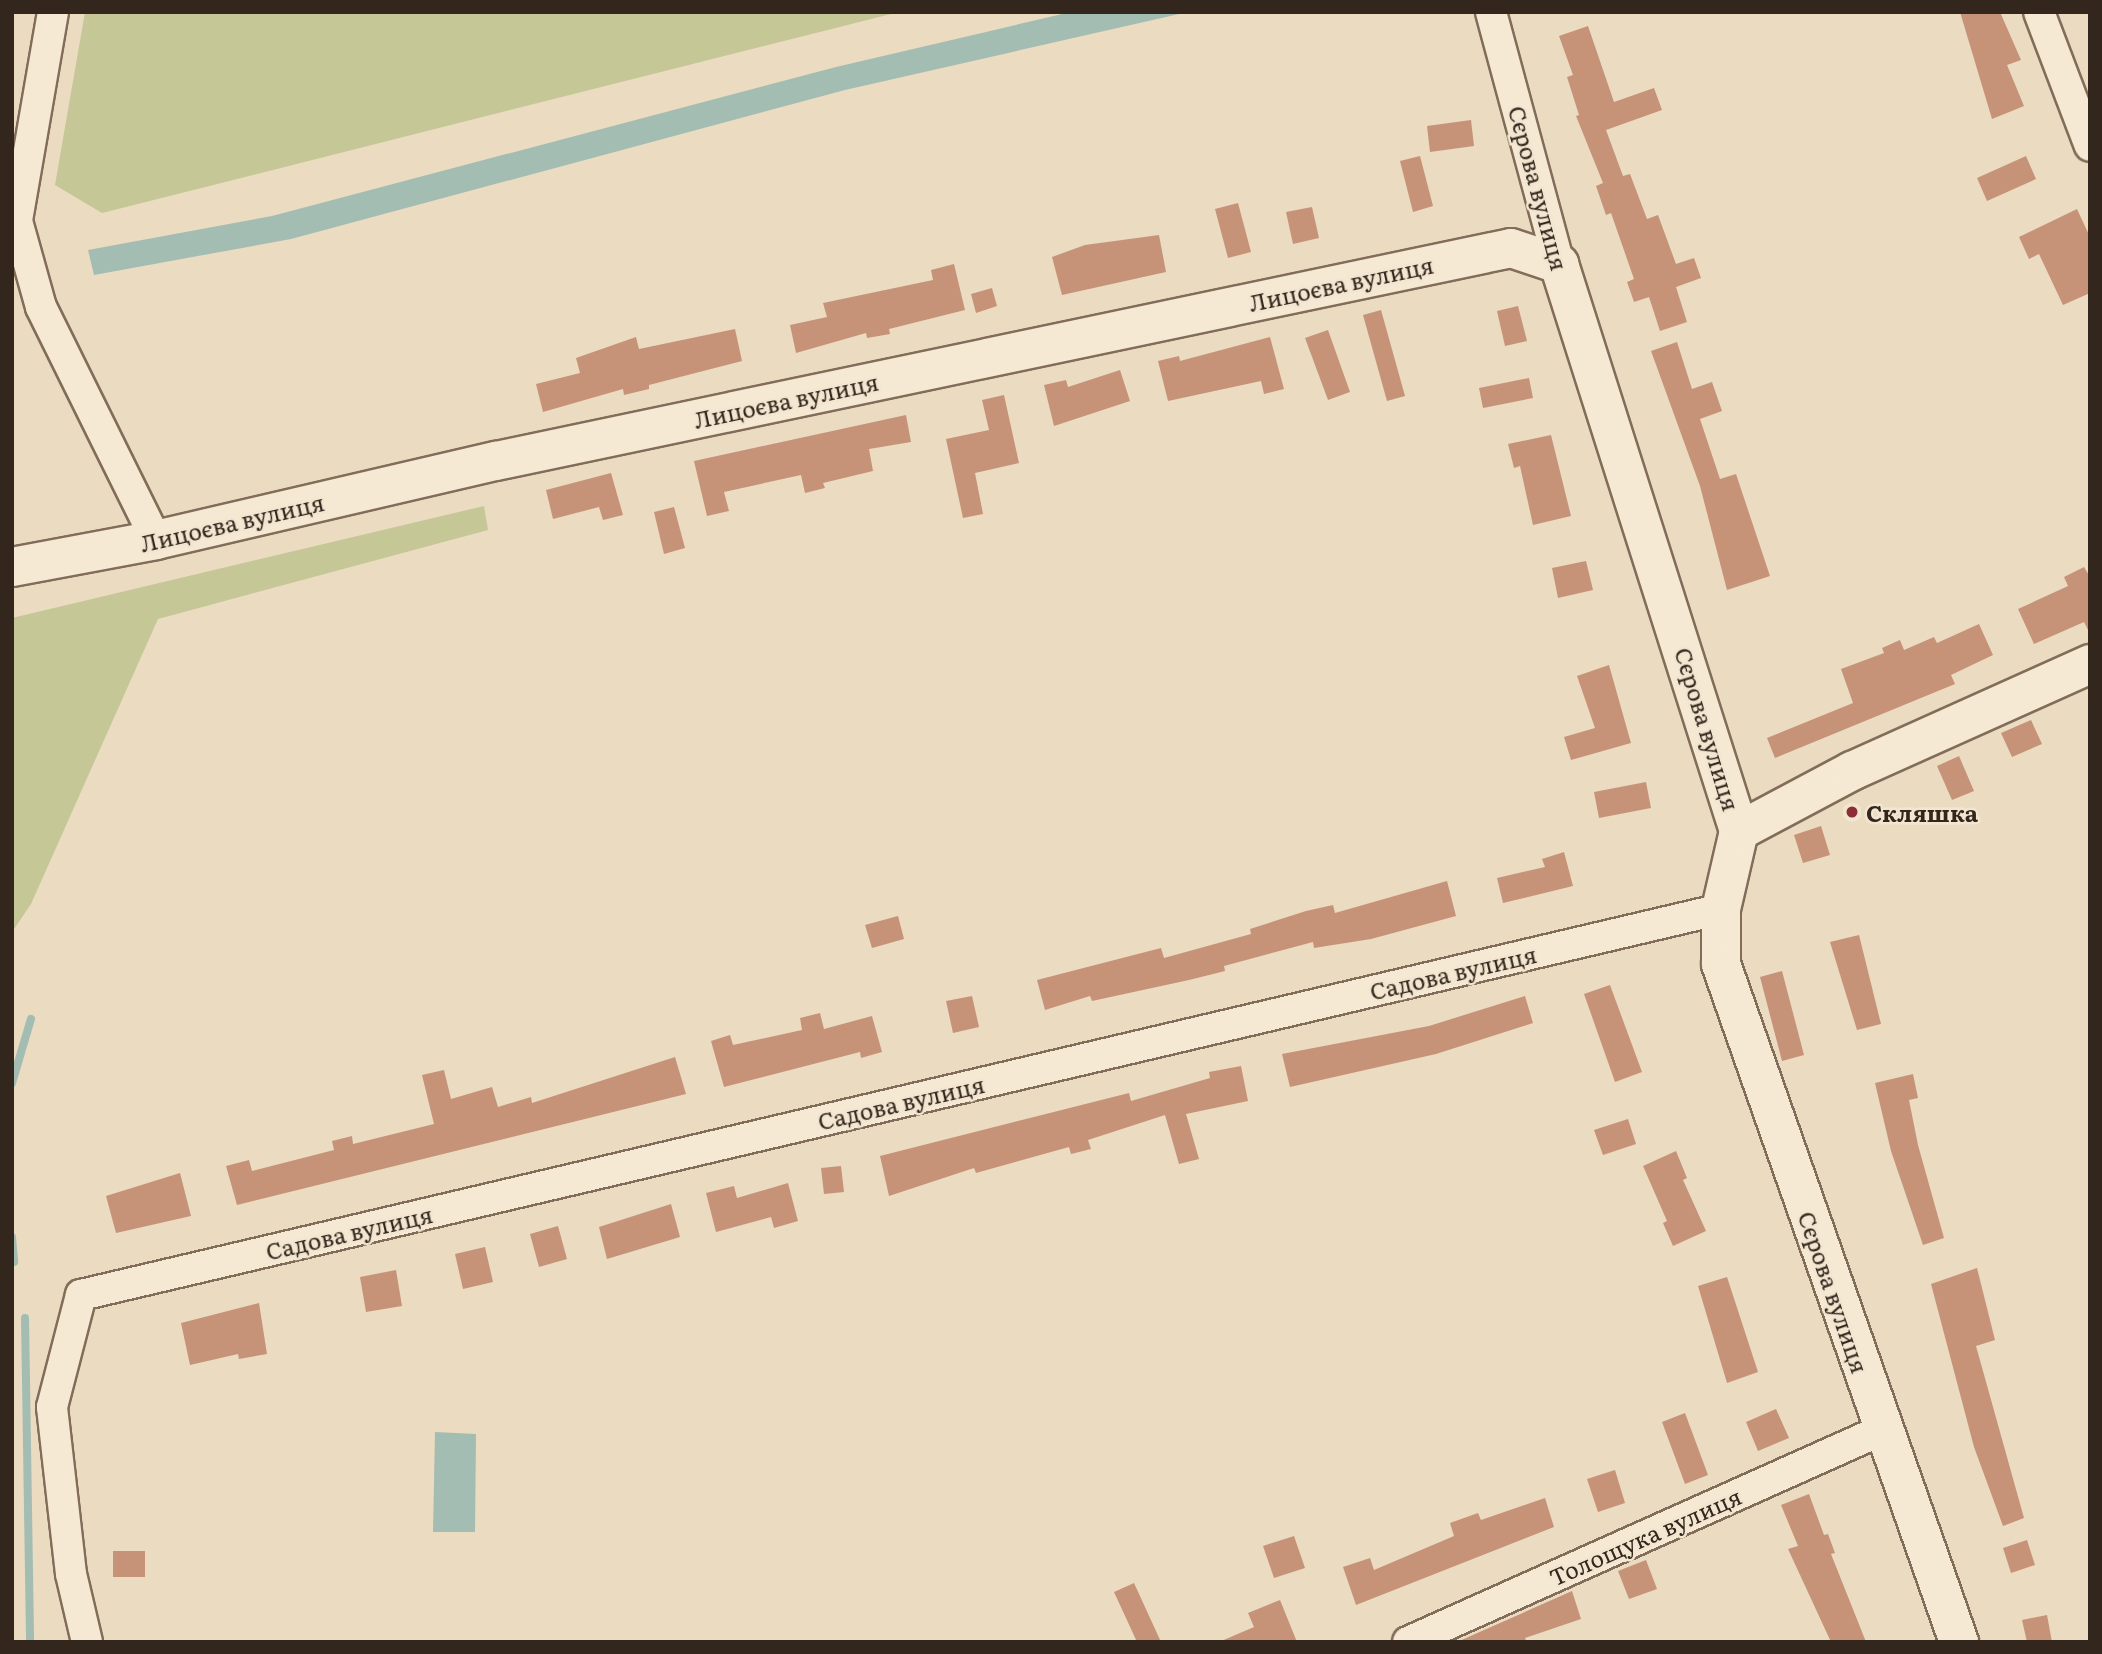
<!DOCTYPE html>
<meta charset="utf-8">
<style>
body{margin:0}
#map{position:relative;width:2102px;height:1654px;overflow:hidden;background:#eadbc1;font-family:Literata,serif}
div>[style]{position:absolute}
.green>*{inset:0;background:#c5c796}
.water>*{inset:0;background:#a3bdb3}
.stream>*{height:8px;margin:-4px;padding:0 4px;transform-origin:4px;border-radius:4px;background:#a3bdb3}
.building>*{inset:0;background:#c69379}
.roads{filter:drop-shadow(2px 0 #826c5a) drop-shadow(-2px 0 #826c5a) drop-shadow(0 2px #826c5a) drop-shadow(0 -2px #826c5a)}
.street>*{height:30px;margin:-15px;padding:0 15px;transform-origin:15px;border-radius:15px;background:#f6e9d3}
.secondary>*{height:38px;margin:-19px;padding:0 19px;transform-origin:19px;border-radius:19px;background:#f6e9d3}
.dots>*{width:19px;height:19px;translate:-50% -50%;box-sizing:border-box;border:4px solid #f2e6d0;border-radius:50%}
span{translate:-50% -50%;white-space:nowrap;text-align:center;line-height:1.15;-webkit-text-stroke:5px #f2e6d0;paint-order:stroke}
.street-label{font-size:23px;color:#33261d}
.poi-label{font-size:23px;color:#33261d;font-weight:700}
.left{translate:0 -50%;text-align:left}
.frame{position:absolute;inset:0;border:14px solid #33261d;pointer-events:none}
</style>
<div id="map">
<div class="green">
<div style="clip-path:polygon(85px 12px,899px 12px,102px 213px,55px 185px)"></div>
<div style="clip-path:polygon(484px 506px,488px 530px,158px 619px,31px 904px,12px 932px,12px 618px)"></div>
</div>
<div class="water">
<div style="clip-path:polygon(1071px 12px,1188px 12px,845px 90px,291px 239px,94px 275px,88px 250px,272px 216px,836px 67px)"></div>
<div style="clip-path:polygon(435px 1432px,476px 1434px,475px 1532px,433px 1532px)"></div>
</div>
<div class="stream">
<div style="left:12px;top:1083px;width:67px;rotate:-73.5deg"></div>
<div style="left:12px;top:1237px;width:25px;rotate:85deg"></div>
<div style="left:25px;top:1318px;width:324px;rotate:89.1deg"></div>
</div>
<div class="building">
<div style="clip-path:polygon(1960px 12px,2000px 12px,2021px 60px,2007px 65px,2024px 106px,1992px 119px)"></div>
<div style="clip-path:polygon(1588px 26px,1614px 102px,1654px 88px,1662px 110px,1606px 130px,1623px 176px,1630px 174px,1647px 219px,1658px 215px,1676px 264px,1694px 258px,1701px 278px,1676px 287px,1687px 322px,1660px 331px,1649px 297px,1634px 302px,1627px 282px,1634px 279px,1611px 213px,1606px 215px,1596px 186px,1603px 183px,1576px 116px,1579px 115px,1567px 77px,1573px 75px,1559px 36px)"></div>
<div style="clip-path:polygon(1471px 120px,1474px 146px,1430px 152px,1427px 126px)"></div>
<div style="clip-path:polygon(1420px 156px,1433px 206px,1413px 212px,1400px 161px)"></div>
<div style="clip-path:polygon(2026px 156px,2036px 179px,1987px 201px,1977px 178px)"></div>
<div style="clip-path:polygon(1238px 203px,1251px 252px,1228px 258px,1215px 209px)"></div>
<div style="clip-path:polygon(1312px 207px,1319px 238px,1293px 244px,1286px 212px)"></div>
<div style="clip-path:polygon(2077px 209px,2090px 237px,2090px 293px,2063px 305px,2039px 254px,2029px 259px,2019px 237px)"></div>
<div style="clip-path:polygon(1159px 235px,1166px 272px,1062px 295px,1052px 257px,1085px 245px)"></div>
<div style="clip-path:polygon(954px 264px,965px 310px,889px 329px,890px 334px,867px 338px,866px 333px,796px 353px,790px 325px,827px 317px,823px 303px,933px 280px,931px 270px)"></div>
<div style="clip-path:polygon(992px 288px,997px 306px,976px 313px,971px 294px)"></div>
<div style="clip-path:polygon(1518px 306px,1527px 341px,1505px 346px,1497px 311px)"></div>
<div style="clip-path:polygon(1381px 310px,1405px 396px,1387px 401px,1363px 315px)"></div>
<div style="clip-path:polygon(735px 329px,742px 361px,649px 385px,649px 389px,624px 395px,623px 389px,543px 412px,536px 384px,580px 373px,576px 358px,636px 337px,639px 349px)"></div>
<div style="clip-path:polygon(1328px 330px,1350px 392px,1328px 400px,1305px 338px)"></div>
<div style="clip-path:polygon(1270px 337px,1284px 389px,1264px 394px,1261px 381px,1168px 401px,1158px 361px,1179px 356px,1180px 361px)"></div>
<div style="clip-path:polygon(1677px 342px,1692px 389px,1712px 382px,1722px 411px,1700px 419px,1720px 479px,1736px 474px,1770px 576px,1727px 590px,1700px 486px,1651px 351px)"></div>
<div style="clip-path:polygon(1120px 370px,1130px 401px,1054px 426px,1044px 385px,1066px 380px,1068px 387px)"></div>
<div style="clip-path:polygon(1529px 378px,1533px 398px,1483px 408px,1479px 388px)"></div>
<div style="clip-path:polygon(1004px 395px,1019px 463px,975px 473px,983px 514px,963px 518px,946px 439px,989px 430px,982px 400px)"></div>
<div style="clip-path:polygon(906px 415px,911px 442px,869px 449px,873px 471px,823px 483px,825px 488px,805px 493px,801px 475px,724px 492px,729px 511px,707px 516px,694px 461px)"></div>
<div style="clip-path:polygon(1551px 435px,1571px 516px,1533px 525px,1520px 466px,1514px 468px,1508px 444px)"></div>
<div style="clip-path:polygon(611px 473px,623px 515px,603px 520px,599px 507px,553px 519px,546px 490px)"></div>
<div style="clip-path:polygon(674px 507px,685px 548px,664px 554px,654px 512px)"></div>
<div style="clip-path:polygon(1586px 561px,1593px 590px,1558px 598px,1552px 568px)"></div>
<div style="clip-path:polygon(2084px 567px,2090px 577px,2090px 634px,2084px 622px,2034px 644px,2018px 609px,2068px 586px,2064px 577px)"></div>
<div style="clip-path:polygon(1979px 624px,1993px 655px,1951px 675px,1955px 684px,1775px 758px,1767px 738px,1853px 703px,1841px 669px,1884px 653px,1882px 648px,1900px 640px,1904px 650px,1934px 637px,1937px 643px)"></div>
<div style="clip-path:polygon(1609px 665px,1631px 743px,1571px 760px,1564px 737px,1595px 728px,1577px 676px)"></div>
<div style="clip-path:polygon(2031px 720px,2042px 744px,2012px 757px,2001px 733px)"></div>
<div style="clip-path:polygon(1959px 756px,1974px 791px,1952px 800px,1937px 766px)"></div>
<div style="clip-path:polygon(1646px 782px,1651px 808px,1599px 818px,1594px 792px)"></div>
<div style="clip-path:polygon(1821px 826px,1830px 855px,1803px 863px,1794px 835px)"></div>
<div style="clip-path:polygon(1564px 852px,1573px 886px,1503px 903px,1497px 878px,1545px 867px,1542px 859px)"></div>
<div style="clip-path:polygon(1447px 881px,1456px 916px,1371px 939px,1314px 948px,1313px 942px,1224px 966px,1225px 971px,1189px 980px,1092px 1001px,1090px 996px,1045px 1010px,1037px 980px,1161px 948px,1164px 958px,1251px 934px,1250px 929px,1306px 911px,1333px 905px,1335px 913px)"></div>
<div style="clip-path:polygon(898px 916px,904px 939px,872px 948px,865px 925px)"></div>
<div style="clip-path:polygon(1859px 935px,1881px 1024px,1857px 1030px,1830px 942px)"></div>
<div style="clip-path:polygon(1782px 971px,1804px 1055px,1782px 1061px,1760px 977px)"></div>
<div style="clip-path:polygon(1610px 985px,1642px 1072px,1615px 1082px,1584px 994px)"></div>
<div style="clip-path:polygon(972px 996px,979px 1027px,953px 1033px,946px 1001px)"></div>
<div style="clip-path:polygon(1525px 996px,1533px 1023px,1436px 1054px,1290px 1087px,1282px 1054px,1429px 1026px)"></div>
<div style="clip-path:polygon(820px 1013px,824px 1029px,872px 1016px,882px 1052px,861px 1058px,860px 1052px,724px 1087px,711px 1041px,730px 1035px,733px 1045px,802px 1030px,800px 1018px)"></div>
<div style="clip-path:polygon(675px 1057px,686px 1094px,237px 1205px,226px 1166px,249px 1160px,252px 1171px,334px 1150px,332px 1141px,352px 1136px,353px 1144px,434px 1124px,422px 1075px,444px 1070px,451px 1099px,492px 1087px,498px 1107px,531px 1097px,532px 1103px)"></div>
<div style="clip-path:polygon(1241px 1066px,1248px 1101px,1186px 1114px,1199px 1159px,1179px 1164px,1165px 1115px,1088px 1140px,1091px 1149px,1071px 1154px,1069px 1147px,976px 1173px,974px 1168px,889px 1196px,880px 1156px,1129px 1093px,1131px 1101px,1210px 1078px,1209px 1072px)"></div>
<div style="clip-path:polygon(1913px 1074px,1918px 1098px,1909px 1100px,1918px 1145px,1944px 1238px,1923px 1245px,1891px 1151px,1875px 1083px)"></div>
<div style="clip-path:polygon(1628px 1119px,1636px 1144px,1603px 1155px,1594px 1130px)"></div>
<div style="clip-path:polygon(1676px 1151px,1687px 1178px,1683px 1180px,1706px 1231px,1673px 1246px,1663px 1223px,1667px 1221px,1643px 1166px)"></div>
<div style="clip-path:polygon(841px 1166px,844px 1192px,824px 1194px,821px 1168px)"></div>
<div style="clip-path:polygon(180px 1173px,191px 1216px,116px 1233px,106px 1196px)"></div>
<div style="clip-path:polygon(788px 1183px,798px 1221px,774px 1228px,771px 1217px,716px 1232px,706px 1193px,734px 1186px,737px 1198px)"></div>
<div style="clip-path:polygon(671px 1204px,680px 1237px,607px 1259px,599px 1227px)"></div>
<div style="clip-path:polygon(558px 1226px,567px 1259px,539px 1267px,530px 1234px)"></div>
<div style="clip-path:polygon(485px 1247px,493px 1282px,463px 1289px,455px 1254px)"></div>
<div style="clip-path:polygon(1977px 1268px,1995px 1340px,1976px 1346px,2024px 1518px,2003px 1526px,1974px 1447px,1931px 1284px)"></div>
<div style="clip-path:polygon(396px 1270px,402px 1306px,366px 1312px,360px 1277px)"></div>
<div style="clip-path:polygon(1727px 1277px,1758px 1372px,1727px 1383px,1698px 1286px)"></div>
<div style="clip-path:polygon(259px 1303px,267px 1354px,239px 1359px,238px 1354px,190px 1365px,181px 1323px)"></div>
<div style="clip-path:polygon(1776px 1409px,1789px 1438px,1758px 1451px,1746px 1422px)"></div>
<div style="clip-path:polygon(1685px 1413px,1708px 1475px,1685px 1484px,1662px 1422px)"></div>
<div style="clip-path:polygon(1615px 1470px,1625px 1503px,1598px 1512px,1587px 1479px)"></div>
<div style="clip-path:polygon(1809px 1494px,1824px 1535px,1828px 1534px,1835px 1553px,1831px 1554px,1866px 1642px,1831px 1642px,1788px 1549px,1798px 1546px,1781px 1505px)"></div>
<div style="clip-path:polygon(1545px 1498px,1554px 1527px,1356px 1605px,1343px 1567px,1370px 1558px,1374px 1570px,1454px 1536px,1450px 1523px,1478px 1513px,1481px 1520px)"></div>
<div style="clip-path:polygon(1294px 1536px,1305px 1568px,1274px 1578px,1263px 1546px)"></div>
<div style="clip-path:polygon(2027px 1540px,2035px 1565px,2011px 1573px,2003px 1548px)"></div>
<div style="clip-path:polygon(113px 1551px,145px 1551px,145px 1577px,113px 1577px)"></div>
<div style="clip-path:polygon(1646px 1560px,1657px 1589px,1629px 1599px,1618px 1571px)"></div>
<div style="clip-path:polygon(1134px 1583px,1161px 1642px,1137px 1642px,1114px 1592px)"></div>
<div style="clip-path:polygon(1572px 1591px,1581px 1619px,1525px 1638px,1527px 1642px,1457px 1642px)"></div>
<div style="clip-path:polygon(1280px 1600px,1297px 1642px,1219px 1642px,1254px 1627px,1248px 1613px)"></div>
<div style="clip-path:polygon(2047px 1615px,2052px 1642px,2027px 1642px,2022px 1620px)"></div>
</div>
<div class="roads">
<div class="street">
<div style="left:53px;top:12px;width:212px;rotate:99.8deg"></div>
<div style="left:17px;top:221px;width:89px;rotate:74.4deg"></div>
<div style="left:41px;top:307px;width:260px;rotate:63.7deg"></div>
<div style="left:1491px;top:12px;width:261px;rotate:74.9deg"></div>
<div style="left:2039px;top:12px;width:143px;rotate:69.2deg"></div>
<div style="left:87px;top:1642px;width:70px;rotate:-103.2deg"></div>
<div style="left:71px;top:1574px;width:168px;rotate:-96.5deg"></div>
<div style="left:52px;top:1407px;width:116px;rotate:-75.5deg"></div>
<div style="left:81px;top:1295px;width:1685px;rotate:-13.24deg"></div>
<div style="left:1408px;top:1642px;width:519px;rotate:-24.1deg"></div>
</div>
<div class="secondary">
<div style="left:12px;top:567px;width:147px;rotate:-10.6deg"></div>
<div style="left:156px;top:540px;width:349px;rotate:-13.1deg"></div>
<div style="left:496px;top:461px;width:1037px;rotate:-11.85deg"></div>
<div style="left:1511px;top:248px;width:51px;rotate:18.4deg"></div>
<div style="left:1559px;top:264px;width:595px;rotate:72.39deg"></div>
<div style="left:1739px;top:831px;width:80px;rotate:103deg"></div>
<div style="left:1721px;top:909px;width:55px;rotate:90deg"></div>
<div style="left:1721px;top:964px;width:719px;rotate:70.66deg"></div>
<div style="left:1739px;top:831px;width:128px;rotate:-28deg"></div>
<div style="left:1852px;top:771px;width:261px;rotate:-24.2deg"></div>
</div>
</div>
<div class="dots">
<div style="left:1852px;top:812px;background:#8d2e36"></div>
</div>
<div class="street-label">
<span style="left:1539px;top:188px;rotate:75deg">Сєрова вулиця</span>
<span style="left:1341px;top:283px;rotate:-12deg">Лицоєва вулиця</span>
<span style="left:786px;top:400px;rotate:-12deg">Лицоєва вулиця</span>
<span style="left:232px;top:522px;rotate:-13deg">Лицоєва вулиця</span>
<span style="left:1708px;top:729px;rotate:73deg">Сєрова вулиця</span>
<span style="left:1453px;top:972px;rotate:-13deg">Садова вулиця</span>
<span style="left:901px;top:1102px;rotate:-13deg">Садова вулиця</span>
<span style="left:349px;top:1232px;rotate:-13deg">Садова вулиця</span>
<span style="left:1834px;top:1292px;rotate:71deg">Сєрова вулиця</span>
<span style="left:1645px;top:1536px;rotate:-24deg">Толощука вулиця</span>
</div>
<div class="poi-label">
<span class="left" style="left:1866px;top:812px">Скляшка</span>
</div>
<div class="frame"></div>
</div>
